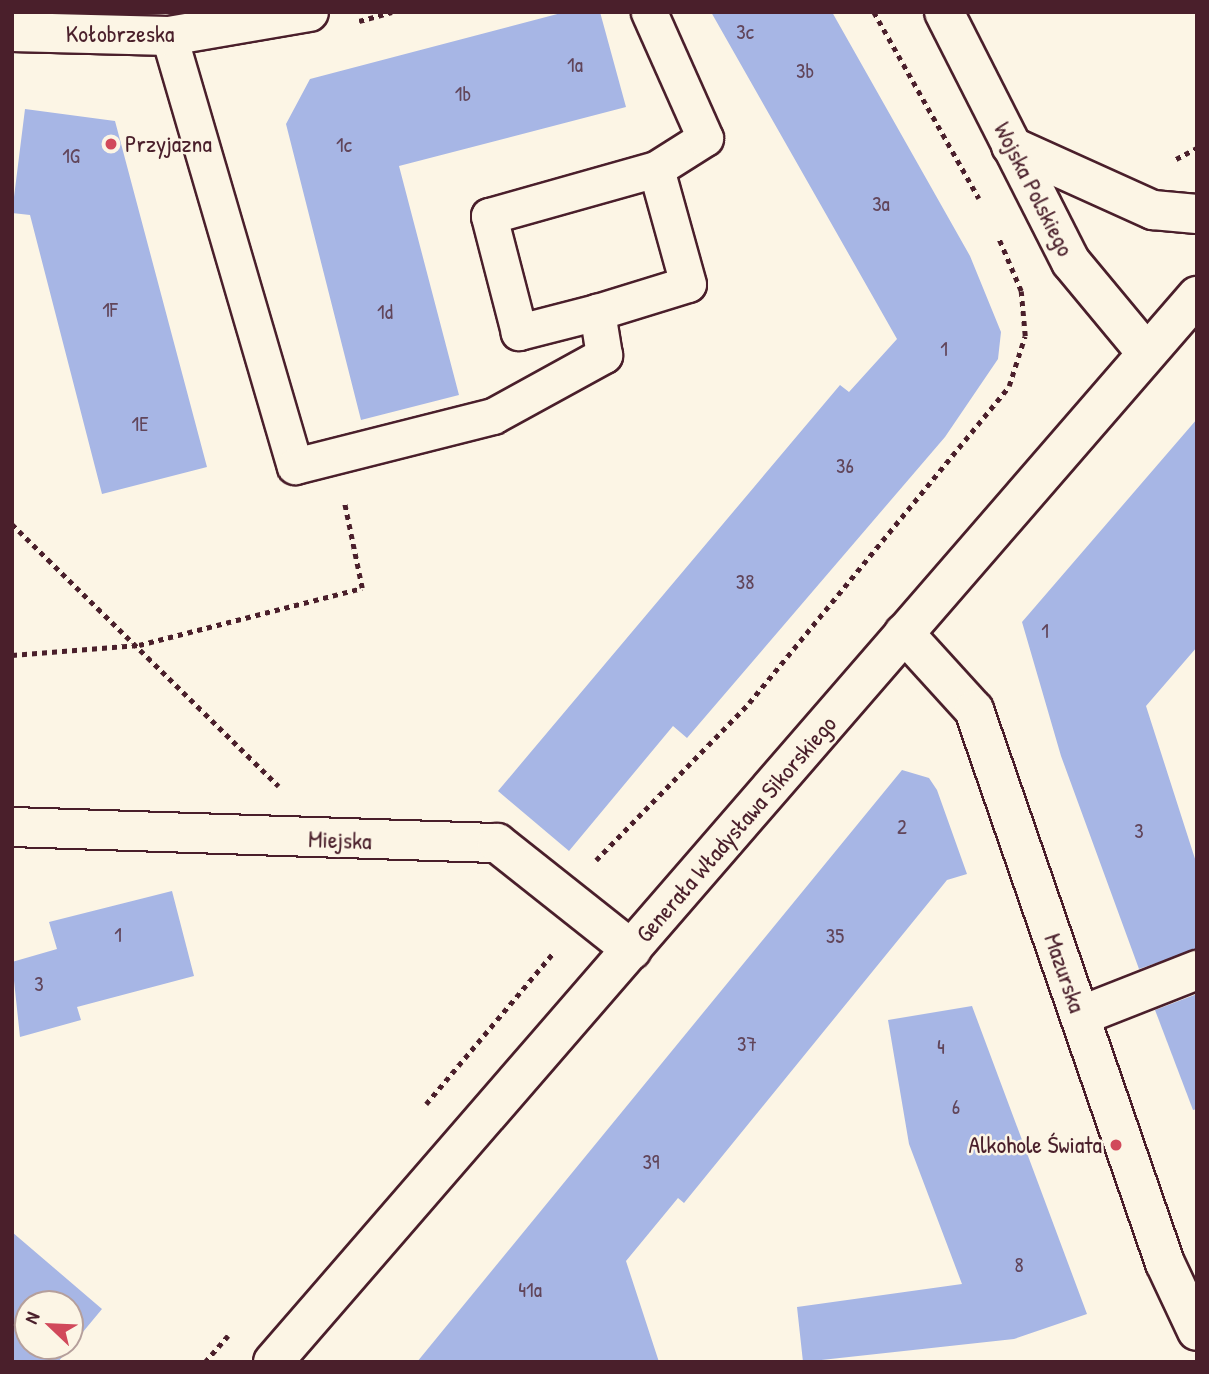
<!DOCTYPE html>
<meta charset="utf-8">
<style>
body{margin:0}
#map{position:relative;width:1209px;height:1374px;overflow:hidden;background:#fcf5e5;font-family:"Patrick Hand",sans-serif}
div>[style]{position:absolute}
.building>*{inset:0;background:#a7b6e5}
.path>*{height:4.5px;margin-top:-2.25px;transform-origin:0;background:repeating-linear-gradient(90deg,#4a1f2b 0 5px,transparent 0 10px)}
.roads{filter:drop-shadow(2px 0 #4a1f2b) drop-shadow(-2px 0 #4a1f2b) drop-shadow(0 2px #4a1f2b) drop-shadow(0 -2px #4a1f2b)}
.service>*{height:35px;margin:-17.5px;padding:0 17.5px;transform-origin:17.5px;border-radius:17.5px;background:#fcf5e5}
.minor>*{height:38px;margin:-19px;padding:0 19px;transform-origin:19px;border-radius:19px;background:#fcf5e5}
.tertiary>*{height:38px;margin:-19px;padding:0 19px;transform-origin:19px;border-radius:19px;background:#fcf5e5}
.dots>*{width:19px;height:19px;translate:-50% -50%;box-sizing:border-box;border:4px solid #fcf5e5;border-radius:50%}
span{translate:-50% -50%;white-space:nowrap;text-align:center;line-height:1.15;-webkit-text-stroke:5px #fcf5e5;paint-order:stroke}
.number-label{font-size:21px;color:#61455a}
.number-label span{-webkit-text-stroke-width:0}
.street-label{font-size:24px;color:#4a1f2b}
.poi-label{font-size:24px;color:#4a1f2b}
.left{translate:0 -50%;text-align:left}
.right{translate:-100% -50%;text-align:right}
.frame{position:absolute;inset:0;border:14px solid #4a1f2b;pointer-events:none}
.north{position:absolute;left:14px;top:1290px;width:70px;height:70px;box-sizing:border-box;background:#fcf5e5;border:2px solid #b59f9b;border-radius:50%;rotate:293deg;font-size:19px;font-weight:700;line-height:28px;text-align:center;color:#4a1f2b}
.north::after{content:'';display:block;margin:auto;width:24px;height:32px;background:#d1495b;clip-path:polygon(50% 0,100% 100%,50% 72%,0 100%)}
</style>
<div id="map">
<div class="building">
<div style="clip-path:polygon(565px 12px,600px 12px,626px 107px,399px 166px,459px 395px,361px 420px,286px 124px,310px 79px)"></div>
<div style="clip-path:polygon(711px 12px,832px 12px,970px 256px,1001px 332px,998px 359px,945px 437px,687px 738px,673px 726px,569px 851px,498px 791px,840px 385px,849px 392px,897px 339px)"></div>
<div style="clip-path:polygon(25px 109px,115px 121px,207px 467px,102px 494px,30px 215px,12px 213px)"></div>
<div style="clip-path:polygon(1197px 419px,1197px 647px,1146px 706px,1197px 865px,1197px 949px,1139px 969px,1061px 756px,1022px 622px)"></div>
<div style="clip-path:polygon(902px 770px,929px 778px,937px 790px,967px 874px,947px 880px,684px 1203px,678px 1198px,626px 1261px,659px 1362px,417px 1362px)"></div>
<div style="clip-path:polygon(172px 891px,194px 976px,77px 1007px,81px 1020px,20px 1037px,12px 962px,57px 949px,49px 922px)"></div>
<div style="clip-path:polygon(1197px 994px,1197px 1109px,1193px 1110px,1155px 1010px)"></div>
<div style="clip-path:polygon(972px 1006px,1087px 1314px,1014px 1339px,803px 1362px,797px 1307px,962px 1284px,909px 1144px,888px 1020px)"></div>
<div style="clip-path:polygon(evenodd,12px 1232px,102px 1309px,58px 1362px,12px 1362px,12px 1232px,28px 1304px,70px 1304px,70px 1346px,28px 1346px,28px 1304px)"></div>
</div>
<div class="path">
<div style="left:874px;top:12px;width:214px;rotate:60.6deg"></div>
<div style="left:359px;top:21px;width:34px;rotate:-15deg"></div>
<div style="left:1176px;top:159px;width:24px;rotate:-28deg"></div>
<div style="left:12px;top:524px;width:374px;rotate:44.5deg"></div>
<div style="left:12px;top:655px;width:127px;rotate:-4.5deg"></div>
<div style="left:139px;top:645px;width:230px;rotate:-14.3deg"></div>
<div style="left:362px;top:588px;width:89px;rotate:-101.7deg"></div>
<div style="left:596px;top:860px;width:219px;rotate:-45.7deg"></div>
<div style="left:749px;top:703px;width:410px;rotate:-50.6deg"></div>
<div style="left:1009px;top:386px;width:52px;rotate:-72.3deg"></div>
<div style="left:1025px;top:336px;width:45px;rotate:-95.1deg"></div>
<div style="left:1021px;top:291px;width:59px;rotate:-113.1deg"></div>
<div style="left:426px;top:1104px;width:199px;rotate:-49.9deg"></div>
<div style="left:205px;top:1362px;width:35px;rotate:-49deg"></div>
</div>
<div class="roads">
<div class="service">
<div style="left:169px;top:36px;width:448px;rotate:73.7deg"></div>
<div style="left:295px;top:466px;width:204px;rotate:-14.2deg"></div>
<div style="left:493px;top:416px;width:127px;rotate:-28.8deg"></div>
<div style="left:604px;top:355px;width:44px;rotate:-99.2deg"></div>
<div style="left:597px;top:312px;width:95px;rotate:-17.1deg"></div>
<div style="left:688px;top:284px;width:119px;rotate:-105.5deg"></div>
<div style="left:597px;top:312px;width:81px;rotate:165.6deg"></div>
<div style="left:519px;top:332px;width:120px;rotate:-104.5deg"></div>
<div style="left:489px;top:216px;width:173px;rotate:-15.7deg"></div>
<div style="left:656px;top:169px;width:58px;rotate:-32.3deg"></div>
<div style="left:705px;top:138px;width:138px;rotate:-114deg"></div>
</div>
<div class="minor">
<div style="left:12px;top:32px;width:157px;rotate:1.5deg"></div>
<div style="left:169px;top:36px;width:142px;rotate:-9.7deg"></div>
<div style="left:12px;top:827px;width:485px;rotate:1.9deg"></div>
<div style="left:497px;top:843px;width:172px;rotate:38.4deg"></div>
<div style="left:1080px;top:1016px;width:126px;rotate:-21.5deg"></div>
</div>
<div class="tertiary">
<div style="left:944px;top:12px;width:280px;rotate:63.1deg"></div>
<div style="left:1071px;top:262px;width:116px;rotate:50.3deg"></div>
<div style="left:1011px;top:146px;width:156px;rotate:24.3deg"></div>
<div style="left:1153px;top:210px;width:44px;rotate:5.2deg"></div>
<div style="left:904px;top:633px;width:104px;rotate:47.7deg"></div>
<div style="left:974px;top:710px;width:585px;rotate:70.95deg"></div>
<div style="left:1165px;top:1263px;width:75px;rotate:64.8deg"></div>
<div style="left:273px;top:1362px;width:1411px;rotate:-49.08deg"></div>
</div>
</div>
<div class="dots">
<div style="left:111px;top:144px;background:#d1495b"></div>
<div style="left:1116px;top:1145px;background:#d1495b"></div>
</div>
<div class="number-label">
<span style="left:745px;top:32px">3c</span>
<span style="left:575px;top:65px">1a</span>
<span style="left:805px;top:71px">3b</span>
<span style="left:463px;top:94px">1b</span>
<span style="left:344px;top:145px">1c</span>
<span style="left:71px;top:156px">1G</span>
<span style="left:881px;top:204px">3a</span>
<span style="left:110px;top:310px">1F</span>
<span style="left:385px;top:312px">1d</span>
<span style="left:944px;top:349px">1</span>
<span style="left:140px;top:424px">1E</span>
<span style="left:845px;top:466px">36</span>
<span style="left:745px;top:582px">38</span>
<span style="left:1045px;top:631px">1</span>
<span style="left:902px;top:827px">2</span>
<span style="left:1139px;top:831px">3</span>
<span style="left:118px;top:935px">1</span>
<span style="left:835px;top:936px">35</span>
<span style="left:39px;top:984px">3</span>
<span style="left:747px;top:1044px">37</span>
<span style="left:941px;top:1047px">4</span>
<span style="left:956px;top:1107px">6</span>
<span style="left:651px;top:1162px">39</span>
<span style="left:1019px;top:1265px">8</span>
<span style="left:530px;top:1290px">41a</span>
</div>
<div class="street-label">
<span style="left:120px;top:34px">Kołobrzeska</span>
<span style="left:1034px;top:189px;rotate:63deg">Wojska Polskiego</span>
<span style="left:736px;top:829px;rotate:-49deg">Generała Władysława Sikorskiego</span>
<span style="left:340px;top:840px;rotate:2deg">Miejska</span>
<span style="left:1065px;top:973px;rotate:71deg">Mazurska</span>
</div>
<div class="poi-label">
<span class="left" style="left:125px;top:144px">Przyjazna</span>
<span class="right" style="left:1102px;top:1145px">Alkohole Świata</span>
</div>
<div class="frame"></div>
<div class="north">N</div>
</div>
